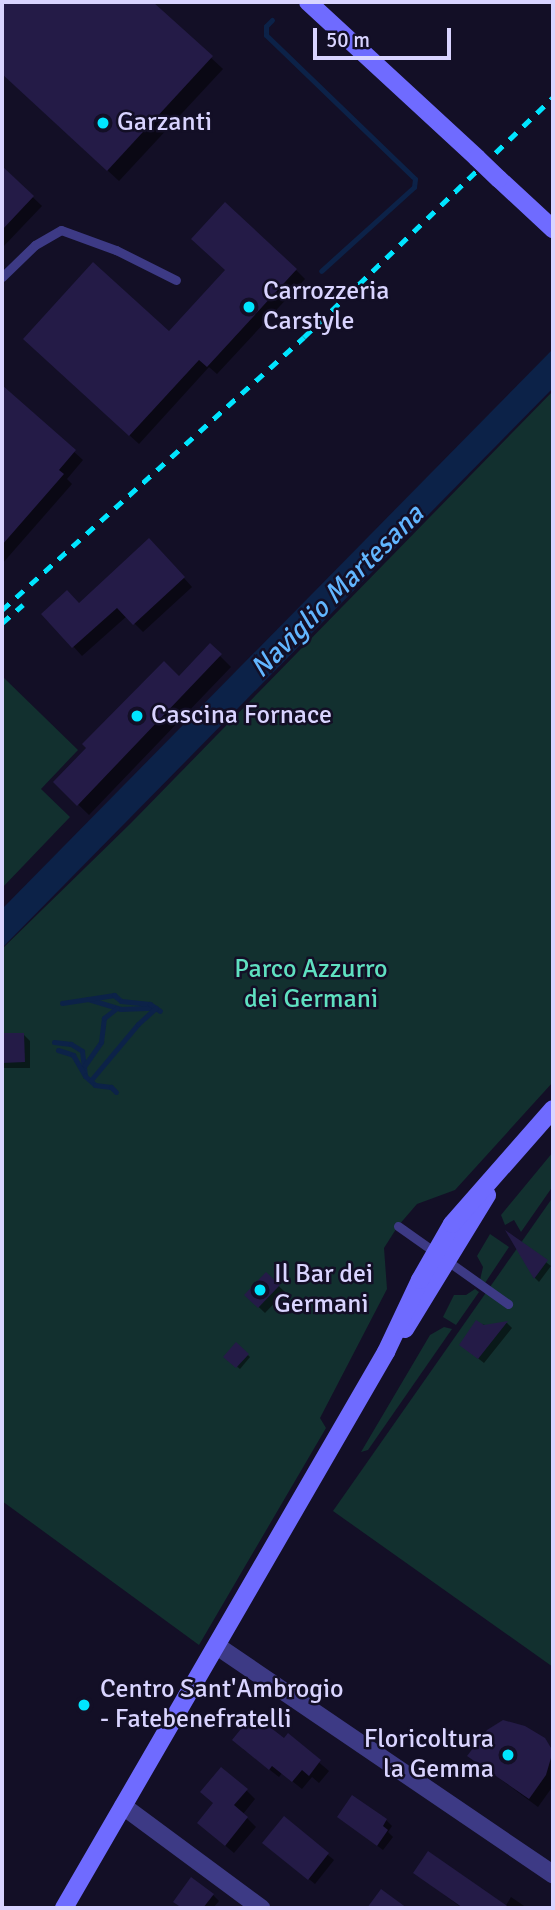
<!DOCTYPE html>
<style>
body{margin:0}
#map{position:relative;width:555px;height:1910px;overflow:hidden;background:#130f26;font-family:Signika,sans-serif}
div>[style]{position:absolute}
.green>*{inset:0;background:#12302f}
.water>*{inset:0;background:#0c2248}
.shadow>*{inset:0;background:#0007}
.stream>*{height:5px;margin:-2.5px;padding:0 2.5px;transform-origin:2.5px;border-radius:2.5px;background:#0c2248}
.building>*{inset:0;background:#241b47}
.lane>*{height:9px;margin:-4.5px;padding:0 4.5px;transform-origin:4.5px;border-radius:4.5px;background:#3d3a85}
.street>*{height:18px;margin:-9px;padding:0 9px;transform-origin:9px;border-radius:9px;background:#3d3a85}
.secondary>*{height:18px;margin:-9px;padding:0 9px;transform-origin:9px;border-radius:9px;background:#6f6bff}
.rail>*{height:5px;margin-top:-2.5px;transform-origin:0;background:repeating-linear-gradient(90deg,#00e5ff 0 10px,transparent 0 19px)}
.secondary-bridge>*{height:18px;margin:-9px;padding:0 9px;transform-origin:9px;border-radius:9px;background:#6f6bff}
.dots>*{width:19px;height:19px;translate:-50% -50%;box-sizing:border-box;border:4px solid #130f26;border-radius:50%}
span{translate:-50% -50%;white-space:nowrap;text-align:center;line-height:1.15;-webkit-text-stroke:5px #130f26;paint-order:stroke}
.poi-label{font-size:26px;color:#d9d4ff}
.left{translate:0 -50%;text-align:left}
.right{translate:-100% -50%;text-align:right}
.park-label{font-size:26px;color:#5fe0c0}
.water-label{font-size:28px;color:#62b6ff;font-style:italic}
.frame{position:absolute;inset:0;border:4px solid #d9d4ff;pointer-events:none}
.scale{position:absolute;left:313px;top:28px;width:138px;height:32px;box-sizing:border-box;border:4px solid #d9d4ff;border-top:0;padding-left:9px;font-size:21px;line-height:24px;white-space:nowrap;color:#d9d4ff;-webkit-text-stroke:5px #130f26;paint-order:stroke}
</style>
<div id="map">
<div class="green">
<div style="clip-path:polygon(553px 391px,553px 1082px,455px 1190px,417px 1204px,398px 1226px,384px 1248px,387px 1289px,320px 1418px,326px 1428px,199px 1645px,2px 1501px,2px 949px,131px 823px)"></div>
<div style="clip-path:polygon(2px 676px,78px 750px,41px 789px,70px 817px,2px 888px)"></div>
<div style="clip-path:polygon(553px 1152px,553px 1186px,521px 1232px,514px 1220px,505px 1225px,501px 1215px)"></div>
<div style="clip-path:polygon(553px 1197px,553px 1667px,333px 1511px)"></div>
<div style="clip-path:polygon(490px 1234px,509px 1247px,485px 1283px,480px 1280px,483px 1267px,477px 1256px)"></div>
<div style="clip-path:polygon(475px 1289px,479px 1292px,456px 1325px,443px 1317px,454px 1295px,466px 1295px)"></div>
<div style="clip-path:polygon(444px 1327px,452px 1329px,368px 1450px,361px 1452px,430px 1335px)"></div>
</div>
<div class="water">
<div style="clip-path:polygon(553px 349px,553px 388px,2px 948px,2px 909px)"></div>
</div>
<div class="shadow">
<div style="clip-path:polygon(2px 2px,151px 2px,223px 69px,119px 181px,2px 73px)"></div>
<div style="clip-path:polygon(2px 168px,42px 206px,2px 248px)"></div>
<div style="clip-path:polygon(296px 270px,305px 279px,217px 374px,209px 367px,139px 444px,34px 348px,169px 334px)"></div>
<div style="clip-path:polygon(2px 387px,83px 460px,67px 479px,72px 484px,2px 564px)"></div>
<div style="clip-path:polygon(158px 549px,192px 587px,143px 632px,127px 616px,82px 656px,44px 614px,79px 605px)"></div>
<div style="clip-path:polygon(210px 646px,231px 667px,89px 815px,55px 782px,179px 679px)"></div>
<div style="clip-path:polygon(2px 1035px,24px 1035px,30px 1041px,30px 1068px,2px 1068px)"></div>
<div style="clip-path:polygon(511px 1236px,551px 1266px,539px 1282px,535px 1278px)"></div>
<div style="clip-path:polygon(266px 1274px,285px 1292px,265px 1313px,246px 1295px)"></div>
<div style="clip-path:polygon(477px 1323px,489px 1326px,507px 1323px,512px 1328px,484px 1363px,461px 1345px)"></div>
<div style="clip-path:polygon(236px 1344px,250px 1357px,240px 1369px,225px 1357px)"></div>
<div style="clip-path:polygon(288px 1736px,329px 1771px,319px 1783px,312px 1777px,302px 1789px,282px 1773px,279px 1777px,243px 1749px,284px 1741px)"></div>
<div style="clip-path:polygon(543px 1739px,553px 1749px,553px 1786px,538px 1807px,469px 1756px)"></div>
<div style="clip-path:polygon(246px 1790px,255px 1799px,243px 1814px,256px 1827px,234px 1853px,208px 1831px)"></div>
<div style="clip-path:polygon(339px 1817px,386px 1820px,392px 1826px,388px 1832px,393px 1837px,383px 1850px)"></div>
<div style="clip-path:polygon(284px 1819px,334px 1860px,315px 1884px,270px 1848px)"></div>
<div style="clip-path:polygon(415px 1873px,505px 1907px,511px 1897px,527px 1908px,469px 1908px,460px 1902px,462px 1908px)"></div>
<div style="clip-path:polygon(213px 1895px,219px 1901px,213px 1908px,182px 1908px,176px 1902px)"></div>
</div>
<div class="stream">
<div style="left:272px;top:20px;width:8px;rotate:135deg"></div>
<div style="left:266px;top:26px;width:9px;rotate:90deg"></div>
<div style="left:266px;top:35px;width:207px;rotate:44deg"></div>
<div style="left:415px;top:179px;width:8px;rotate:97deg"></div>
<div style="left:414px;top:187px;width:125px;rotate:137.9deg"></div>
<div style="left:88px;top:999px;width:34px;rotate:17deg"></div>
<div style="left:120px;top:1009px;width:33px;rotate:-2deg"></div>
<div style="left:62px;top:1003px;width:53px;rotate:-8.7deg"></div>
<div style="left:114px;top:995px;width:9px;rotate:41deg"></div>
<div style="left:121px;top:1001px;width:29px;rotate:6deg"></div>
<div style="left:150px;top:1004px;width:12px;rotate:35deg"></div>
<div style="left:54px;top:1042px;width:17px;rotate:7deg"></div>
<div style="left:71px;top:1044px;width:13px;rotate:32deg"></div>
<div style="left:82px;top:1051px;width:25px;rotate:83deg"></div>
<div style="left:58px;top:1050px;width:16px;rotate:18deg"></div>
<div style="left:73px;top:1055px;width:24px;rotate:60deg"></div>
<div style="left:85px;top:1076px;width:13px;rotate:42deg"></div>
<div style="left:95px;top:1085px;width:16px;rotate:7deg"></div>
<div style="left:111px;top:1087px;width:7px;rotate:45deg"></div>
<div style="left:85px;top:1065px;width:28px;rotate:-55deg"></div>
<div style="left:101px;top:1042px;width:24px;rotate:-83deg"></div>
<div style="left:104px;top:1018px;width:16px;rotate:-38deg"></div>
<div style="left:91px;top:1080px;width:73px;rotate:-50deg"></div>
<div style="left:138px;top:1024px;width:24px;rotate:-42deg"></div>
</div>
<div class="building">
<div style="clip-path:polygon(2px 2px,153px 2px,213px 56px,107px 171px,2px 74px)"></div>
<div style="clip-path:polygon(2px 166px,34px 196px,2px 230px)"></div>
<div style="clip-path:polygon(225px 202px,297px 269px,207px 367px,199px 360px,129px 436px,23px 339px,93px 262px,169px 331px,225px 270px,191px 239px)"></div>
<div style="clip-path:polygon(2px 385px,76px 450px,59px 470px,64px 474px,2px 545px)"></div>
<div style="clip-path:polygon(149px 538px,185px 577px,133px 625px,117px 608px,72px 648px,41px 614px,67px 590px,79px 603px)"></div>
<div style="clip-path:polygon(210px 643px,222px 654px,77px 806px,53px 782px,86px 748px,82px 744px,164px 661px,179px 676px)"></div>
<div style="clip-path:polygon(2px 1033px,24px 1033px,25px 1062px,2px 1063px)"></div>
<div style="clip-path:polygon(505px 1230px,548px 1260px,534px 1279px)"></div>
<div style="clip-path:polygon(266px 1272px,280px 1285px,258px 1308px,244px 1295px)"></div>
<div style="clip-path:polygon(476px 1320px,484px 1325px,508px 1321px,478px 1359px,459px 1345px)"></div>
<div style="clip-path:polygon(236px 1342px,249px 1354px,236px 1368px,223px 1357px)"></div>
<div style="clip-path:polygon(253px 1714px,284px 1738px,288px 1733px,321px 1760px,309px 1776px,302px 1770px,292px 1782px,272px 1766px,269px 1770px,232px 1740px)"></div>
<div style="clip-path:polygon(503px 1720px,525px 1726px,545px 1738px,553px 1751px,546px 1775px,529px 1799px,467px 1756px,487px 1730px)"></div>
<div style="clip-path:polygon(221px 1767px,248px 1789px,234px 1805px,248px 1817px,225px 1846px,197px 1823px,213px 1803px,200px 1792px)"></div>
<div style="clip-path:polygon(352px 1795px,387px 1819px,383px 1826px,388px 1830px,377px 1846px,337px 1817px)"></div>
<div style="clip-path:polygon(284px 1816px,329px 1853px,308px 1880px,262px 1843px)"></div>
<div style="clip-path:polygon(428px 1851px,510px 1908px,463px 1908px,413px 1873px)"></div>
<div style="clip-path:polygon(191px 1877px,214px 1894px,203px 1908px,182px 1908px,173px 1902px)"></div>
<div style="clip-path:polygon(381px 1889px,407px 1908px,367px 1908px)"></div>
</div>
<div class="lane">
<div style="left:2px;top:277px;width:46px;rotate:-44.1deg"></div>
<div style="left:35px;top:245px;width:30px;rotate:-30deg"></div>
<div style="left:61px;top:230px;width:59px;rotate:20deg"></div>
<div style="left:116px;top:250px;width:67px;rotate:26.6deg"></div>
<div style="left:398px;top:1226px;width:135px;rotate:35.3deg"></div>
</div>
<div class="street">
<div style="left:217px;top:1646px;width:406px;rotate:34.2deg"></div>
<div style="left:123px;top:1806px;width:172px;rotate:36.5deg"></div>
</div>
<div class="secondary">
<div style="left:308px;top:2px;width:230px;rotate:42.7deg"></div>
<div style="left:499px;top:179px;width:74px;rotate:42.8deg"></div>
<div style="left:405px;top:1329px;width:157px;rotate:-58.5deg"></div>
<div style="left:64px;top:1908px;width:643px;rotate:-59.92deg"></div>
<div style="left:386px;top:1352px;width:80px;rotate:-64.7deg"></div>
<div style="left:420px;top:1280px;width:64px;rotate:-60.3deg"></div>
<div style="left:452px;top:1224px;width:153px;rotate:-48.7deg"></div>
</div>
<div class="rail">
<div style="left:2px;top:610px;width:407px;rotate:-42.1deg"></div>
<div style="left:304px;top:337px;width:346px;rotate:-43.9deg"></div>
<div style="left:2px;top:623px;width:28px;rotate:-41deg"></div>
</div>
<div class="secondary-bridge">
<div style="left:477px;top:158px;width:30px;rotate:44deg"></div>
</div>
<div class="dots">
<div style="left:103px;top:123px;background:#00e5ff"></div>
<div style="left:249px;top:307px;background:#00e5ff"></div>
<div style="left:137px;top:716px;background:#00e5ff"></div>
<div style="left:260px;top:1290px;background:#00e5ff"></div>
<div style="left:84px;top:1705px;background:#00e5ff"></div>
<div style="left:508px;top:1755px;background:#00e5ff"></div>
</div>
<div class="poi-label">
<span class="left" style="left:117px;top:123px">Garzanti</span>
<span class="left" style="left:263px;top:307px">Carrozzeria<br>Carstyle</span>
<span class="left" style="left:151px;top:716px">Cascina Fornace</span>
<span class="left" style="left:274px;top:1290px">Il Bar dei<br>Germani</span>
<span class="left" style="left:100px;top:1705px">Centro Sant'Ambrogio<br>- Fatebenefratelli</span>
<span class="right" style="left:494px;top:1755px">Floricoltura<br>la Gemma</span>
</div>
<div class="park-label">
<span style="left:311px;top:985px">Parco Azzurro<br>dei Germani</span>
</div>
<div class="water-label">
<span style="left:337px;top:591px;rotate:-45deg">Naviglio Martesana</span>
</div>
<div class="frame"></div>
<div class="scale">50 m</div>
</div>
